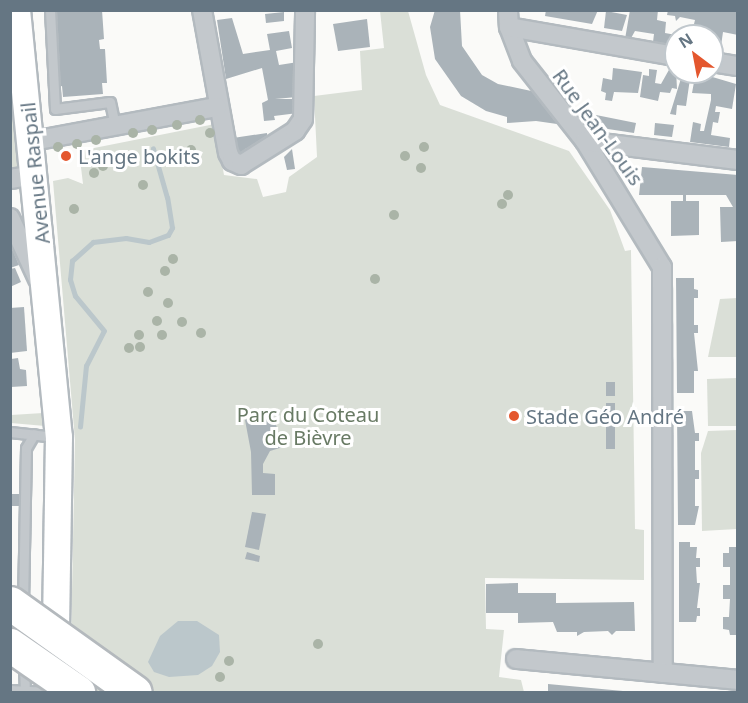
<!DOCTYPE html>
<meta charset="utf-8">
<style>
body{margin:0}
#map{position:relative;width:748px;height:703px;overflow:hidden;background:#fafaf8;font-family:"Noto Sans",sans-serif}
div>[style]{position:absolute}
.green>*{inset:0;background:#dadfd7}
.water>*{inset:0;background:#bbc7cb}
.stream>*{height:4.5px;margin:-2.25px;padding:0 2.25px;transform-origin:2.25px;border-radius:2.25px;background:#bbc7cb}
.building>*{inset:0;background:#aab3b9}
.roads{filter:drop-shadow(2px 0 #b3babf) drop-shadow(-2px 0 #b3babf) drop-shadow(0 2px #b3babf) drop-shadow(0 -2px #b3babf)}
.lane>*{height:9px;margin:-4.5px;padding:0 4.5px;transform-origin:4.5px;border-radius:4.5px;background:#c3c8cc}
.street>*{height:18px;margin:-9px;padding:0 9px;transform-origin:9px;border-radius:9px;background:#c3c8cc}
.secondary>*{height:26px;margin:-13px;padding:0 13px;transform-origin:13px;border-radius:13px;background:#fff}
.bridges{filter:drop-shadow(2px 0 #b4b9bd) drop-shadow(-2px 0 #b4b9bd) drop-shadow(0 2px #b4b9bd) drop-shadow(0 -2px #b4b9bd)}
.highway-bridge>*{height:33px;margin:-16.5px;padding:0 16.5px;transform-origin:16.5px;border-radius:16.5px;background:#fff}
.trees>*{width:10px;height:10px;margin:-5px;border-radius:50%;background:#aab4a7}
.dots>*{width:16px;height:16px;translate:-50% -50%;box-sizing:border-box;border:3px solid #fff;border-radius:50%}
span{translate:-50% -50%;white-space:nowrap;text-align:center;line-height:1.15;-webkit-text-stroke:6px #fff;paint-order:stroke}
.street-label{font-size:20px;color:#657683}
.poi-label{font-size:20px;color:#657683}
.left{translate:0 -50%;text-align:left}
.park-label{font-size:20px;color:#687a64}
.frame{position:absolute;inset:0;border:12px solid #657683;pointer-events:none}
.north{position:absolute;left:664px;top:24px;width:60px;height:60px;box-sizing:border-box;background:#fff;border:2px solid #c1c8cd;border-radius:50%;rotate:328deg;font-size:16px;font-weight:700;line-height:24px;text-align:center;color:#657683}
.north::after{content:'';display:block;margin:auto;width:21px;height:27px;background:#e4572e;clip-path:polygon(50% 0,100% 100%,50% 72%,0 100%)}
</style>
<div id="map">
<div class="green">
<div style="clip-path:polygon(380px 11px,408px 11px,426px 75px,440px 105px,569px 151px,610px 210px,625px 251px,631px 250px,635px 529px,644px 530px,644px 580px,485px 578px,486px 629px,504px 630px,499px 677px,521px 680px,524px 692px,70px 692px,75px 440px,53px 181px,68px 178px,83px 184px,79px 151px,215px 124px,224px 175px,257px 179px,263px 197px,286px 192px,289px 177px,317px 157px,314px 96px,362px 90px,360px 51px,384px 48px)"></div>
<div style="clip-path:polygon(10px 42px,21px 164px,11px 171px,10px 171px)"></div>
<div style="clip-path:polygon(737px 298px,737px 357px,708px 357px,720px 299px)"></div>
<div style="clip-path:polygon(737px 378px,737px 426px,708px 426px,707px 379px)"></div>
<div style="clip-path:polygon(43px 413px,45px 426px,11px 423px,11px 415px)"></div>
<div style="clip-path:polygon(737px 430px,737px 529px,702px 531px,701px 453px,708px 431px)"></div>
</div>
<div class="water">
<div style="clip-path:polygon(178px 621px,197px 621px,219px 635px,220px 652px,212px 666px,198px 675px,169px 677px,154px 672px,148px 662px,160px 636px)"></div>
</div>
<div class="stream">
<div style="left:80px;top:427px;width:61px;rotate:-84.4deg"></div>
<div style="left:86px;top:366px;width:39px;rotate:-63deg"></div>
<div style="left:104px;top:331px;width:45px;rotate:-129.6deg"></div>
<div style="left:75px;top:296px;width:17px;rotate:-107deg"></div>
<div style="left:70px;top:280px;width:19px;rotate:-84deg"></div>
<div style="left:72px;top:261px;width:28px;rotate:-42deg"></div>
<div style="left:93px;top:242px;width:33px;rotate:-7deg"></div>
<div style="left:126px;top:238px;width:23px;rotate:10deg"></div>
<div style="left:149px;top:242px;width:20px;rotate:-20deg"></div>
<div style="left:168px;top:235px;width:8px;rotate:-60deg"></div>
<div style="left:172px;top:228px;width:30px;rotate:-99deg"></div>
<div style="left:167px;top:198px;width:51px;rotate:-105.9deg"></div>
</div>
<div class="building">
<div style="clip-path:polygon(52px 10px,102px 10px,104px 39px,99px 40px,100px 49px,105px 49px,107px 83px,102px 83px,103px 94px,63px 97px,62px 86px,58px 87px)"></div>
<div style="clip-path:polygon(435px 10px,460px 10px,462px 46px,482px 75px,498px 84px,536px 92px,564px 125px,536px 121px,507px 123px,507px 117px,486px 111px,461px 96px,435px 59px,430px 27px)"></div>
<div style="clip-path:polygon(546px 10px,598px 10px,592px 24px,545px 16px)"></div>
<div style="clip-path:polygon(630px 10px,658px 10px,657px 20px,666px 22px,665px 33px,676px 35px,676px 47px,653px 42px,654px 34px,635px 31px,630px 40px,625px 39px)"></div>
<div style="clip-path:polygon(668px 10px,738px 10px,738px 35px,723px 32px,721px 46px,712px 44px,712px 36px,691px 36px,695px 20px,680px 17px,676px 21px,675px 16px,667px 15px)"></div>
<div style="clip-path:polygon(606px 11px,627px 15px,622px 31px,604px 28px)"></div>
<div style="clip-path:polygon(284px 12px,284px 21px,266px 23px,265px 14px)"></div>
<div style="clip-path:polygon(232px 18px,243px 54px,270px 50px,267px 34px,289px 31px,292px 48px,276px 51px,279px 65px,298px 62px,297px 97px,275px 99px,297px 99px,298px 113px,274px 116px,275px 120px,264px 121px,262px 103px,268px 100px,262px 68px,226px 79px,217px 20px)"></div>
<div style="clip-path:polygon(367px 19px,370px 47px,338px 51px,333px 24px)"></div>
<div style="clip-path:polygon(613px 68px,642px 72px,638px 93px,614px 92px,612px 101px,605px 100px,606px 93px,601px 91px,603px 78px,612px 80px)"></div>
<div style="clip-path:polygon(670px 68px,676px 69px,677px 89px,672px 88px,670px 93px,660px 92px,658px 101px,640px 97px,643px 75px,649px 76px,649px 69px,657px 70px,655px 83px,661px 84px)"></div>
<div style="clip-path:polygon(683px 72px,691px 72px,686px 106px,677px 105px,676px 115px,670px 114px)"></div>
<div style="clip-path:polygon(699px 73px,736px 84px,732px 109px,716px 106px,715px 112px,720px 112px,718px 123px,713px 122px,711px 135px,730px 138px,729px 147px,690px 142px,693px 122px,701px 124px,700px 131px,704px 131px,711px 100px,711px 94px,692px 93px,694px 82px,700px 83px)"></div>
<div style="clip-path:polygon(596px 115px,636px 123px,634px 133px,595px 127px)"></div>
<div style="clip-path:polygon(655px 123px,674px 125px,672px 137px,654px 135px)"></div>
<div style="clip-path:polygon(267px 133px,267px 144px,245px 149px,245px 157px,236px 153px,233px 138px)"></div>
<div style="clip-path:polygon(292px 149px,295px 169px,287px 170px,284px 157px)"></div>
<div style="clip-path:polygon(642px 167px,738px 175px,738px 241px,721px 242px,720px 207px,733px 207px,726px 195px,686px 195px,686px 201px,699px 201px,699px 235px,671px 236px,671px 201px,683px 201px,683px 195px,639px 195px)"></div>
<div style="clip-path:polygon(10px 244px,19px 265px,10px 268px)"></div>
<div style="clip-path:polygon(15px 268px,21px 282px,10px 287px,10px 269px)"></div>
<div style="clip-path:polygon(676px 278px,694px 278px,694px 289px,698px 290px,698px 298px,694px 298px,694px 325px,698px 325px,698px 333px,694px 333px,698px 371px,694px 371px,694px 393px,677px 393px)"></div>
<div style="clip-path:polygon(24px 307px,27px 351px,10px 353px,10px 308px)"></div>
<div style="clip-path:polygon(18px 358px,20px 369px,26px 370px,27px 386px,11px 387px,11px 359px)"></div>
<div style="clip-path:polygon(606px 382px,615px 382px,615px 396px,606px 396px)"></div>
<div style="clip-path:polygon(606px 403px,615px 403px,615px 417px,606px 417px)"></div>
<div style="clip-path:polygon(263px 410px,272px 412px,283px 447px,270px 451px,263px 464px,263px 473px,275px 474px,275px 495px,252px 495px,251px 452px,245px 420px)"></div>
<div style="clip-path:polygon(677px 411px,692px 411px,695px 433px,699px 433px,699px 441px,695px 441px,695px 470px,699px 470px,699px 479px,695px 479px,695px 506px,699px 506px,695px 525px,678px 525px)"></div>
<div style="clip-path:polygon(606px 425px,615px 425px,615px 449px,606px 449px)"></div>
<div style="clip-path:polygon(10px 494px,21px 494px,21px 506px,10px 506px)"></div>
<div style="clip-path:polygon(252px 512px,266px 514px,259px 550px,245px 547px)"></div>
<div style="clip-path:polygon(679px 542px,690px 542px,690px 547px,697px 547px,696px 558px,700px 558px,700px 567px,696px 567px,697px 583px,700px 583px,697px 608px,700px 608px,700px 616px,697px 616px,696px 622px,679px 622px)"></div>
<div style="clip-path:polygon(729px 547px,738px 547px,738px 635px,730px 635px,729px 630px,723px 629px,723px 617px,729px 617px,730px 599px,723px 599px,723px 585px,730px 585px,730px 567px,723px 567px,723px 553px,729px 553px)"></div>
<div style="clip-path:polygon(247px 552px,260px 556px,259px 562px,245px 559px)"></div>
<div style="clip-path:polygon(518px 583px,518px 593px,556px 593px,556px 603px,634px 602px,635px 631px,616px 631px,612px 635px,608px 631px,584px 632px,577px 636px,577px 632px,557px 632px,553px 622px,518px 623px,518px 613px,486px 613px,486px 584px)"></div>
<div style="clip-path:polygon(548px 684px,623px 691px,623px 692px,548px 692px)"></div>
</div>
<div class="roads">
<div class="lane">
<div style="left:50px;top:10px;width:99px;rotate:87.1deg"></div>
<div style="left:55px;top:109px;width:55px;rotate:-7.3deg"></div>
<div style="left:110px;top:102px;width:24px;rotate:78deg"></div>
<div style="left:10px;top:432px;width:46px;rotate:6.2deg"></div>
<div style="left:23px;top:604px;width:156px;rotate:-88.9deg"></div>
<div style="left:26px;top:448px;width:16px;rotate:-60deg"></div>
<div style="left:24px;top:665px;width:27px;rotate:88deg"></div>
<div style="left:10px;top:690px;width:34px;rotate:3deg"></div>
</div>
<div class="street">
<div style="left:202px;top:10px;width:145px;rotate:79.7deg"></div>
<div style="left:228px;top:153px;width:9px;rotate:63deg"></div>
<div style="left:232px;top:161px;width:10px;rotate:24deg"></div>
<div style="left:241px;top:165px;width:64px;rotate:-32.2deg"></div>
<div style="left:295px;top:131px;width:14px;rotate:-56deg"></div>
<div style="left:303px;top:119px;width:109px;rotate:-88.9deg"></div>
<div style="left:508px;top:10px;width:17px;rotate:87deg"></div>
<div style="left:509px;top:27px;width:36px;rotate:69deg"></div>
<div style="left:522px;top:61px;width:102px;rotate:51.8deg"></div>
<div style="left:585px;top:141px;width:148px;rotate:58.6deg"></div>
<div style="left:662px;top:267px;width:406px;rotate:89.9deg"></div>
<div style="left:509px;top:27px;width:169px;rotate:9.9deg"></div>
<div style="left:712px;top:62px;width:26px;rotate:9deg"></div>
<div style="left:33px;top:141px;width:187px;rotate:-10.5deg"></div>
<div style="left:585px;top:141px;width:154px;rotate:7.1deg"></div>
<div style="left:10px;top:179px;width:25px;rotate:-9deg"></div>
<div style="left:10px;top:218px;width:67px;rotate:65.3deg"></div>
<div style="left:516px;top:659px;width:223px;rotate:5.4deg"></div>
</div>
<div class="secondary">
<div style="left:17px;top:10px;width:429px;rotate:84.4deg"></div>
<div style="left:59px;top:437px;width:255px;rotate:90.9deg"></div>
</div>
</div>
<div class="bridges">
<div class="highway-bridge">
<div style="left:10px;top:603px;width:153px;rotate:35.5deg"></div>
<div style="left:10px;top:645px;width:83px;rotate:34.7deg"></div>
</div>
</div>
<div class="trees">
<div style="left:200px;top:120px"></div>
<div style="left:177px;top:125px"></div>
<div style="left:152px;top:130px"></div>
<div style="left:133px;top:133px"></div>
<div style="left:210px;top:133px"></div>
<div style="left:96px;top:140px"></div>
<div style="left:77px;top:144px"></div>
<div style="left:58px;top:147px"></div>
<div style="left:424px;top:147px"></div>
<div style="left:191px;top:150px"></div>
<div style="left:405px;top:156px"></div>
<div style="left:94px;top:160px"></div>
<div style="left:103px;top:166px"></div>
<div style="left:421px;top:168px"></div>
<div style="left:94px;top:173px"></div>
<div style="left:143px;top:185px"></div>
<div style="left:508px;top:195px"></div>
<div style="left:502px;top:204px"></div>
<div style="left:74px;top:209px"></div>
<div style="left:394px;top:215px"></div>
<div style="left:173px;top:259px"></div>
<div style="left:165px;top:271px"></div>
<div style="left:375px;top:279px"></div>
<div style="left:148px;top:292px"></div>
<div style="left:168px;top:303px"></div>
<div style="left:157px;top:321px"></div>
<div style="left:182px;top:322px"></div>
<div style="left:201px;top:333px"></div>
<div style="left:139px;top:335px"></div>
<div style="left:162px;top:335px"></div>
<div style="left:140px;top:347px"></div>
<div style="left:129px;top:348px"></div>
<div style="left:318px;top:644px"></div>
<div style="left:229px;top:661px"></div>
<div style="left:220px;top:677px"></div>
</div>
<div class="dots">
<div style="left:66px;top:156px;background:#e4572e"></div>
<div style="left:514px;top:416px;background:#e4572e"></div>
</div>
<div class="street-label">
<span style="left:598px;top:127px;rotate:54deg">Rue Jean-Louis</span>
<span style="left:35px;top:173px;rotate:-96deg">Avenue Raspail</span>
</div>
<div class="poi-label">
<span class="left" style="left:78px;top:156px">L'ange bokits</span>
<span class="left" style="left:526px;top:416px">Stade Géo André</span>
</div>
<div class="park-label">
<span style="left:308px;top:426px">Parc du Coteau<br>de Bièvre</span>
</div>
<div class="frame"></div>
<div class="north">N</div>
</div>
